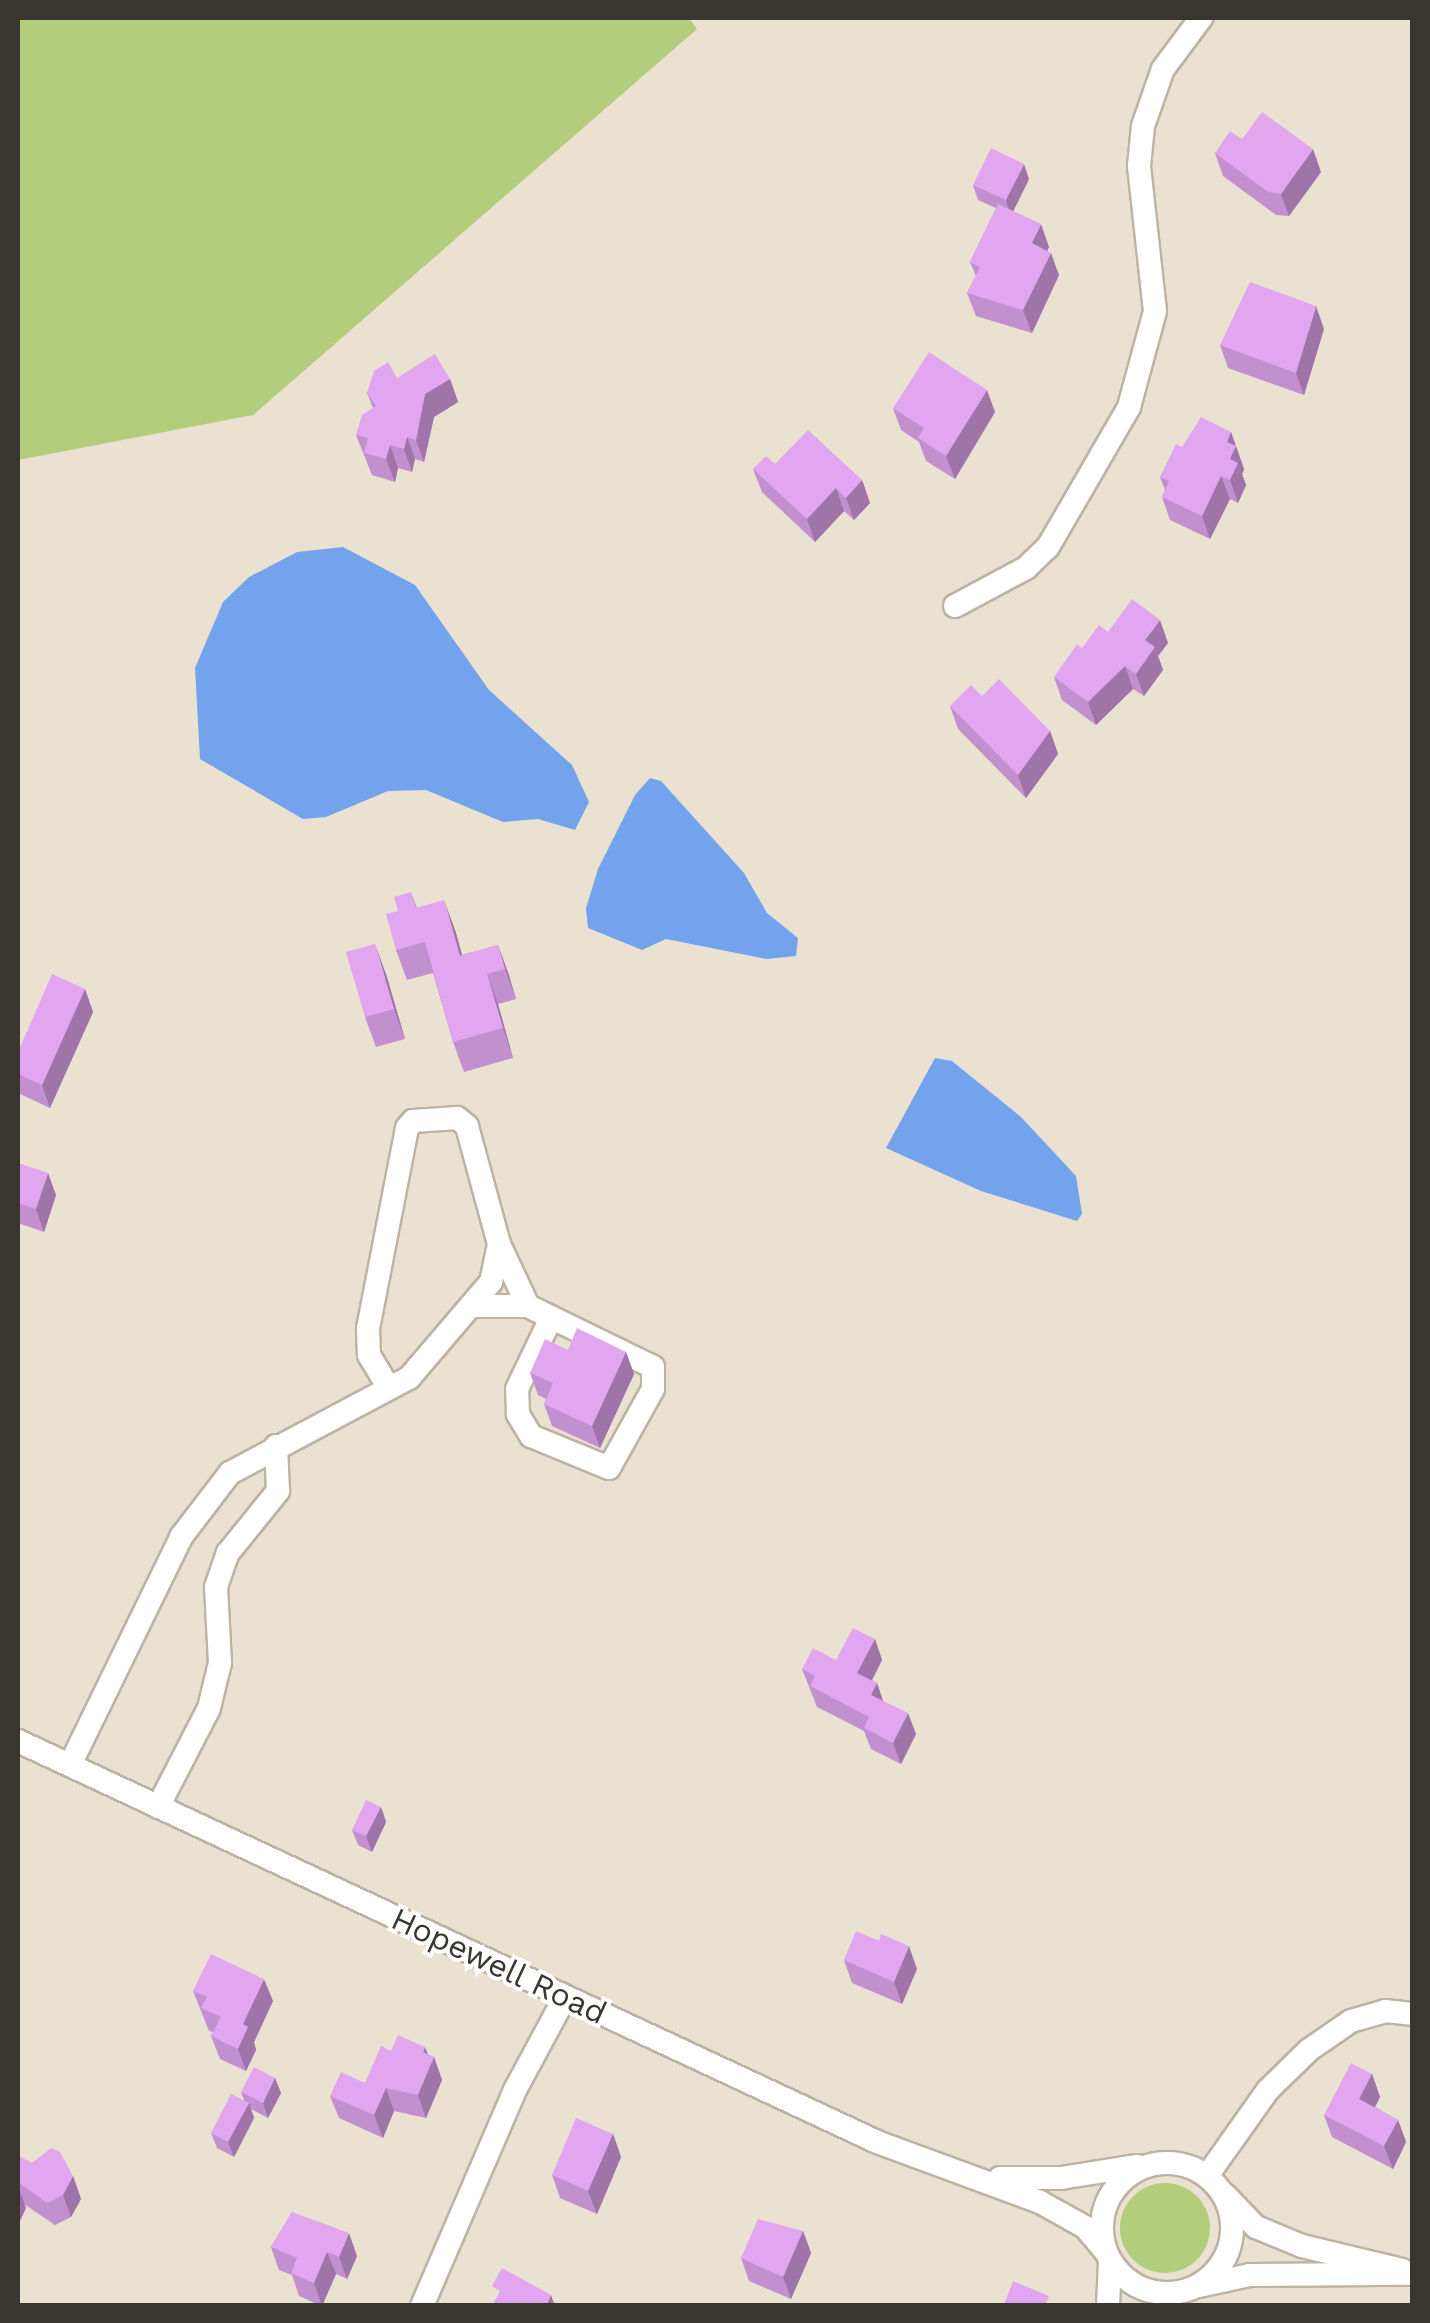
<!DOCTYPE html>
<style>
body{margin:0}
#map{position:relative;width:1430px;height:2323px;overflow:hidden;background:#eae1d1;font-family:"Work Sans",sans-serif}
div>[style]{position:absolute}
.green>*{inset:0;background:#b4cd7c}
.round{border-radius:50%}
.water>*{inset:0;background:#73a3ed}
.roads{filter:drop-shadow(2px 0 #bcb3a4) drop-shadow(-2px 0 #bcb3a4) drop-shadow(0 2px #bcb3a4) drop-shadow(0 -2px #bcb3a4)}
.minor>*{height:22px;margin:-11px;padding:0 11px;transform-origin:11px;border-radius:11px;background:#fff}
.minor>.ring{margin:-11px;padding:0;box-sizing:content-box;background:none;border:22px solid #fff;border-radius:50%}
.wall>*{inset:0;background:#c28fcf}
.shaded-wall>*{inset:0;background:#9e74a9}
.building>*{inset:0;background:#e2a6f1}
span{translate:-50% -50%;white-space:nowrap;text-align:center;line-height:1.15;-webkit-text-stroke:8px #fff;paint-order:stroke}
.street-label{font-size:32px;color:#39352f}
.frame{position:absolute;inset:0;border:20px solid #39352f;pointer-events:none}
</style>
<div id="map">
<div class="green">
<div style="clip-path:polygon(18px 18px,689px 18px,697px 29px,253px 415px,18px 460px)"></div>
<div class="round" style="left:1120px;top:2183px;width:90px;height:90px"></div>
</div>
<div class="water">
<div style="clip-path:polygon(343px 547px,415px 585px,489px 690px,572px 765px,589px 802px,575px 830px,538px 819px,503px 822px,426px 790px,388px 791px,326px 817px,303px 819px,200px 759px,195px 668px,223px 602px,249px 577px,297px 552px)"></div>
<div style="clip-path:polygon(650px 778px,661px 781px,744px 873px,767px 913px,798px 938px,796px 956px,766px 959px,666px 939px,642px 950px,588px 928px,586px 908px,598px 869px,635px 795px)"></div>
<div style="clip-path:polygon(935px 1058px,952px 1061px,1021px 1117px,1076px 1176px,1082px 1214px,1077px 1221px,981px 1191px,886px 1148px)"></div>
</div>
<div class="roads">
<div class="minor">
<div style="left:955px;top:606px;width:81px;rotate:-28.2deg"></div>
<div style="left:1026px;top:568px;width:30px;rotate:-44deg"></div>
<div style="left:1048px;top:547px;width:162px;rotate:-59.9deg"></div>
<div style="left:1129px;top:407px;width:99px;rotate:-74.8deg"></div>
<div style="left:1155px;top:311px;width:146px;rotate:-96.3deg"></div>
<div style="left:1139px;top:166px;width:40px;rotate:-84.3deg"></div>
<div style="left:1143px;top:126px;width:60px;rotate:-70.7deg"></div>
<div style="left:1163px;top:69px;width:64px;rotate:-53.3deg"></div>
<div style="left:499px;top:1244px;width:68px;rotate:64.9deg"></div>
<div style="left:471px;top:1306px;width:57px"></div>
<div style="left:528px;top:1306px;width:139px;rotate:26deg"></div>
<div style="left:653px;top:1367px;width:22px;rotate:90deg"></div>
<div style="left:653px;top:1389px;width:90px;rotate:119.1deg"></div>
<div style="left:609px;top:1468px;width:84px;rotate:-157.7deg"></div>
<div style="left:531px;top:1436px;width:26px;rotate:-121deg"></div>
<div style="left:518px;top:1414px;width:25px;rotate:-92deg"></div>
<div style="left:517px;top:1389px;width:79px;rotate:-64.4deg"></div>
<div style="left:18px;top:1741px;width:948px;rotate:25.02deg"></div>
<div style="left:877px;top:2142px;width:174px;rotate:20.2deg"></div>
<div style="left:1040px;top:2202px;width:51px;rotate:29.1deg"></div>
<div style="left:1085px;top:2227px;width:31px;rotate:50deg"></div>
<div style="left:70px;top:1765px;width:254px;rotate:-64deg"></div>
<div style="left:181px;top:1537px;width:81px;rotate:-52.6deg"></div>
<div style="left:230px;top:1473px;width:203px;rotate:-28deg"></div>
<div style="left:409px;top:1378px;width:126px;rotate:-49.5deg"></div>
<div style="left:491px;top:1282px;width:39px;rotate:-78deg"></div>
<div style="left:499px;top:1244px;width:122px;rotate:-105.2deg"></div>
<div style="left:467px;top:1126px;width:13px;rotate:-141deg"></div>
<div style="left:457px;top:1118px;width:44px;rotate:176.1deg"></div>
<div style="left:413px;top:1121px;width:9px;rotate:131deg"></div>
<div style="left:407px;top:1128px;width:204px;rotate:101deg"></div>
<div style="left:368px;top:1328px;width:27px;rotate:88deg"></div>
<div style="left:369px;top:1355px;width:39px;rotate:59deg"></div>
<div style="left:158px;top:1807px;width:111px;rotate:-62.7deg"></div>
<div style="left:209px;top:1708px;width:46px;rotate:-76.3deg"></div>
<div style="left:220px;top:1663px;width:76px;rotate:-93deg"></div>
<div style="left:216px;top:1587px;width:36px;rotate:-71deg"></div>
<div style="left:228px;top:1553px;width:80px;rotate:-51.1deg"></div>
<div style="left:278px;top:1491px;width:45px;rotate:-92.5deg"></div>
<div class="ring" style="left:1102px;top:2163px;width:108px;height:108px"></div>
<div style="left:1207px;top:2176px;width:105px;rotate:-54.7deg"></div>
<div style="left:1268px;top:2090px;width:57px;rotate:-44.3deg"></div>
<div style="left:1309px;top:2050px;width:51px;rotate:-34.6deg"></div>
<div style="left:1351px;top:2021px;width:35px;rotate:-16deg"></div>
<div style="left:1385px;top:2011px;width:27px;rotate:6deg"></div>
<div style="left:1000px;top:2178px;width:61px"></div>
<div style="left:1061px;top:2178px;width:77px;rotate:-9deg"></div>
<div style="left:1225px;top:2195px;width:45px;rotate:45.9deg"></div>
<div style="left:1256px;top:2227px;width:50px;rotate:22.4deg"></div>
<div style="left:1302px;top:2246px;width:103px;rotate:13.5deg"></div>
<div style="left:1199px;top:2286px;width:52px;rotate:-12.2deg"></div>
<div style="left:1250px;top:2275px;width:162px;rotate:-0.4deg"></div>
<div style="left:422px;top:2306px;width:235px;rotate:-66.7deg"></div>
<div style="left:515px;top:2090px;width:106px;rotate:-61.7deg"></div>
<div style="left:1108px;top:2306px;width:45px;rotate:-87.5deg"></div>
</div>
</div>
<div class="wall">
<div style="clip-path:polygon(1215px 153px,1321px 172px,1289px 216px,1276px 215px,1223px 176px)"></div>
<div style="clip-path:polygon(1029px 179px,1013px 211px,1049px 247px,1047px 251px,1059px 275px,1032px 333px,976px 316px,967px 293px,976px 276px,970px 262px,996px 208px,978px 200px,973px 185px)"></div>
<div style="clip-path:polygon(1324px 329px,1304px 395px,1228px 368px,1220px 345px)"></div>
<div style="clip-path:polygon(397px 378px,450px 379px,458px 402px,434px 417px,424px 462px,415px 459px,412px 472px,398px 468px,395px 482px,372px 475px,356px 435px,373px 408px,367px 393px)"></div>
<div style="clip-path:polygon(893px 408px,995px 412px,955px 479px,926px 461px,919px 442px,901px 430px)"></div>
<div style="clip-path:polygon(1231px 432px,1244px 469px,1242px 474px,1246px 485px,1238px 503px,1230px 499px,1210px 539px,1170px 520px,1162px 497px,1165px 490px,1160px 477px,1182px 447px)"></div>
<div style="clip-path:polygon(775px 464px,862px 480px,870px 503px,854px 520px,844px 511px,815px 542px,762px 492px,753px 469px)"></div>
<div style="clip-path:polygon(1108px 632px,1168px 643px,1158px 656px,1163px 670px,1144px 696px,1133px 689px,1096px 725px,1062px 700px,1054px 677px,1082px 648px)"></div>
<div style="clip-path:polygon(982px 696px,1050px 731px,1058px 754px,1026px 798px,958px 729px,950px 706px)"></div>
<div style="clip-path:polygon(411px 892px,417px 908px,455px 930px,462px 955px,498px 945px,516px 999px,498px 1004px,513px 1058px,464px 1072px,453px 1042px,433px 973px,407px 980px,396px 950px,398px 911px)"></div>
<div style="clip-path:polygon(386px 974px,405px 1039px,376px 1047px,365px 1017px)"></div>
<div style="clip-path:polygon(85px 989px,93px 1012px,50px 1108px,18px 1093px,18px 1052px)"></div>
<div style="clip-path:polygon(18px 1163px,56px 1195px,44px 1232px,18px 1223px)"></div>
<div style="clip-path:polygon(568px 1350px,626px 1352px,634px 1374px,600px 1448px,552px 1426px,544px 1404px,546px 1399px,538px 1395px,530px 1373px)"></div>
<div style="clip-path:polygon(875px 1639px,882px 1660px,872px 1680px,877px 1683px,883px 1701px,916px 1734px,901px 1764px,871px 1749px,864px 1731px,817px 1707px,802px 1669px,836px 1660px)"></div>
<div style="clip-path:polygon(381px 1807px,386px 1822px,372px 1852px,358px 1845px,352px 1830px)"></div>
<div style="clip-path:polygon(844px 1960px,917px 1969px,902px 2004px,852px 1983px)"></div>
<div style="clip-path:polygon(193px 1991px,273px 2001px,254px 2042px,256px 2050px,246px 2071px,220px 2059px,211px 2036px,213px 2032px,209px 2031px)"></div>
<div style="clip-path:polygon(391px 2051px,428px 2055px,434px 2057px,442px 2080px,426px 2118px,394px 2111px,383px 2138px,339px 2118px,330px 2096px,365px 2083px)"></div>
<div style="clip-path:polygon(1372px 2074px,1380px 2097px,1375px 2107px,1398px 2120px,1406px 2142px,1393px 2169px,1332px 2137px,1324px 2115px)"></div>
<div style="clip-path:polygon(275px 2078px,281px 2093px,268px 2118px,251px 2109px,254px 2118px,234px 2157px,217px 2148px,211px 2133px,244px 2100px,241px 2092px)"></div>
<div style="clip-path:polygon(613px 2134px,621px 2157px,597px 2214px,560px 2198px,552px 2175px)"></div>
<div style="clip-path:polygon(18px 2159px,73px 2176px,81px 2199px,71px 2217px,55px 2225px,24px 2204px,26px 2208px,18px 2225px)"></div>
<div style="clip-path:polygon(292px 2212px,357px 2256px,347px 2279px,336px 2274px,322px 2306px,299px 2296px,292px 2275px,279px 2270px,271px 2247px)"></div>
<div style="clip-path:polygon(803px 2231px,811px 2253px,791px 2299px,749px 2281px,741px 2258px)"></div>
</div>
<div class="shaded-wall">
<div style="clip-path:polygon(1313px 149px,1321px 172px,1289px 216px,1281px 194px)"></div>
<div style="clip-path:polygon(1024px 164px,1029px 179px,1011px 216px,1006px 200px)"></div>
<div style="clip-path:polygon(1041px 224px,1049px 247px,1040px 266px,1032px 243px)"></div>
<div style="clip-path:polygon(1051px 253px,1059px 275px,1032px 333px,1023px 310px)"></div>
<div style="clip-path:polygon(1316px 306px,1324px 329px,1304px 395px,1296px 373px)"></div>
<div style="clip-path:polygon(450px 379px,458px 402px,434px 417px,424px 462px,416px 440px,425px 394px)"></div>
<div style="clip-path:polygon(987px 390px,995px 412px,955px 479px,946px 456px)"></div>
<div style="clip-path:polygon(1231px 432px,1244px 469px,1242px 474px,1246px 485px,1238px 503px,1230px 480px,1227px 442px)"></div>
<div style="clip-path:polygon(407px 437px,415px 459px,412px 472px,404px 449px)"></div>
<div style="clip-path:polygon(390px 445px,398px 468px,395px 482px,386px 459px)"></div>
<div style="clip-path:polygon(1221px 476px,1230px 499px,1210px 539px,1202px 516px)"></div>
<div style="clip-path:polygon(862px 480px,870px 503px,854px 520px,846px 498px)"></div>
<div style="clip-path:polygon(836px 488px,844px 511px,815px 542px,807px 519px)"></div>
<div style="clip-path:polygon(1160px 620px,1168px 643px,1158px 656px,1163px 670px,1144px 696px,1136px 674px,1145px 640px)"></div>
<div style="clip-path:polygon(1125px 666px,1133px 689px,1096px 725px,1088px 702px)"></div>
<div style="clip-path:polygon(1050px 731px,1058px 754px,1026px 798px,1018px 775px)"></div>
<div style="clip-path:polygon(444px 900px,455px 930px,471px 986px,460px 956px)"></div>
<div style="clip-path:polygon(375px 944px,386px 974px,405px 1039px,394px 1009px)"></div>
<div style="clip-path:polygon(498px 945px,509px 975px,516px 999px,505px 969px)"></div>
<div style="clip-path:polygon(487px 974px,498px 1004px,513px 1058px,503px 1028px)"></div>
<div style="clip-path:polygon(85px 989px,93px 1012px,50px 1108px,42px 1085px)"></div>
<div style="clip-path:polygon(48px 1173px,56px 1195px,44px 1232px,36px 1209px)"></div>
<div style="clip-path:polygon(626px 1352px,634px 1374px,600px 1448px,592px 1426px)"></div>
<div style="clip-path:polygon(875px 1639px,882px 1660px,865px 1694px,857px 1673px)"></div>
<div style="clip-path:polygon(877px 1683px,884px 1704px,871px 1695px)"></div>
<div style="clip-path:polygon(908px 1713px,916px 1734px,901px 1764px,893px 1743px)"></div>
<div style="clip-path:polygon(381px 1807px,386px 1822px,372px 1852px,366px 1836px)"></div>
<div style="clip-path:polygon(909px 1946px,917px 1969px,902px 2004px,894px 1982px)"></div>
<div style="clip-path:polygon(264px 1979px,273px 2001px,254px 2042px,256px 2050px,246px 2071px,238px 2049px,243px 2024px)"></div>
<div style="clip-path:polygon(425px 2047px,432px 2064px,434px 2057px,442px 2080px,426px 2118px,418px 2095px,423px 2052px)"></div>
<div style="clip-path:polygon(1372px 2074px,1380px 2097px,1367px 2122px,1359px 2099px)"></div>
<div style="clip-path:polygon(275px 2078px,281px 2093px,268px 2118px,263px 2103px)"></div>
<div style="clip-path:polygon(386px 2088px,394px 2111px,383px 2138px,374px 2115px)"></div>
<div style="clip-path:polygon(249px 2103px,254px 2118px,234px 2157px,228px 2142px)"></div>
<div style="clip-path:polygon(1398px 2120px,1406px 2142px,1393px 2169px,1384px 2146px)"></div>
<div style="clip-path:polygon(613px 2134px,621px 2157px,597px 2214px,588px 2191px)"></div>
<div style="clip-path:polygon(73px 2176px,81px 2199px,71px 2217px,63px 2195px)"></div>
<div style="clip-path:polygon(18px 2186px,26px 2208px,18px 2225px)"></div>
<div style="clip-path:polygon(803px 2231px,811px 2253px,791px 2299px,783px 2277px)"></div>
<div style="clip-path:polygon(349px 2233px,357px 2256px,347px 2279px,339px 2257px)"></div>
<div style="clip-path:polygon(327px 2252px,336px 2274px,322px 2306px,314px 2283px)"></div>
<div style="clip-path:polygon(551px 2295px,555px 2306px,546px 2306px)"></div>
</div>
<div class="building">
<div style="clip-path:polygon(1262px 112px,1313px 149px,1281px 194px,1268px 192px,1215px 153px,1230px 131px,1242px 139px)"></div>
<div style="clip-path:polygon(991px 148px,1024px 164px,1006px 200px,973px 185px)"></div>
<div style="clip-path:polygon(998px 204px,1041px 224px,1032px 243px,1051px 253px,1023px 310px,967px 293px,980px 267px,970px 262px)"></div>
<div style="clip-path:polygon(1250px 282px,1316px 306px,1296px 373px,1220px 345px)"></div>
<div style="clip-path:polygon(929px 352px,987px 390px,946px 456px,918px 438px,924px 428px,893px 408px)"></div>
<div style="clip-path:polygon(435px 354px,450px 379px,425px 394px,416px 440px,407px 437px,404px 449px,390px 445px,386px 459px,364px 453px,368px 438px,356px 435px,362px 415px,376px 406px,367px 393px,374px 371px,388px 362px,397px 378px)"></div>
<div style="clip-path:polygon(1201px 417px,1231px 432px,1227px 442px,1236px 446px,1230px 459px,1238px 463px,1230px 480px,1221px 476px,1202px 516px,1162px 497px,1169px 481px,1160px 477px,1176px 444px,1182px 447px)"></div>
<div style="clip-path:polygon(808px 430px,862px 480px,846px 498px,836px 488px,807px 519px,753px 469px,766px 456px,775px 464px)"></div>
<div style="clip-path:polygon(1132px 599px,1160px 620px,1145px 640px,1155px 647px,1136px 674px,1125px 666px,1088px 702px,1054px 677px,1077px 644px,1082px 648px,1099px 625px,1108px 632px)"></div>
<div style="clip-path:polygon(999px 679px,1050px 731px,1018px 775px,950px 706px,971px 685px,982px 696px)"></div>
<div style="clip-path:polygon(411px 892px,416px 908px,444px 900px,460px 956px,498px 945px,505px 969px,487px 974px,503px 1028px,453px 1042px,425px 942px,396px 950px,386px 914px,398px 911px,394px 897px)"></div>
<div style="clip-path:polygon(375px 944px,394px 1009px,365px 1017px,346px 952px)"></div>
<div style="clip-path:polygon(52px 974px,85px 989px,42px 1085px,18px 1074px,18px 1052px)"></div>
<div style="clip-path:polygon(18px 1163px,48px 1173px,36px 1209px,18px 1203px)"></div>
<div style="clip-path:polygon(577px 1328px,626px 1352px,592px 1426px,544px 1404px,553px 1383px,530px 1373px,545px 1339px,568px 1350px)"></div>
<div style="clip-path:polygon(853px 1628px,875px 1639px,857px 1673px,877px 1683px,871px 1695px,908px 1713px,893px 1743px,864px 1728px,869px 1717px,810px 1686px,815px 1676px,802px 1669px,813px 1648px,836px 1660px)"></div>
<div style="clip-path:polygon(366px 1800px,381px 1807px,366px 1836px,352px 1830px)"></div>
<div style="clip-path:polygon(856px 1931px,879px 1941px,881px 1934px,909px 1946px,894px 1982px,844px 1960px)"></div>
<div style="clip-path:polygon(211px 1954px,264px 1979px,243px 2024px,248px 2027px,238px 2049px,211px 2036px,221px 2017px,201px 2008px,207px 1997px,193px 1991px)"></div>
<div style="clip-path:polygon(398px 2035px,425px 2047px,423px 2052px,434px 2057px,418px 2095px,386px 2088px,374px 2115px,330px 2096px,341px 2072px,365px 2083px,381px 2046px,391px 2051px)"></div>
<div style="clip-path:polygon(1351px 2063px,1372px 2074px,1359px 2099px,1398px 2120px,1384px 2146px,1324px 2115px)"></div>
<div style="clip-path:polygon(254px 2067px,275px 2078px,263px 2103px,241px 2092px)"></div>
<div style="clip-path:polygon(231px 2094px,249px 2103px,228px 2142px,211px 2133px)"></div>
<div style="clip-path:polygon(576px 2118px,613px 2134px,588px 2191px,552px 2175px)"></div>
<div style="clip-path:polygon(51px 2148px,60px 2152px,73px 2176px,63px 2195px,47px 2203px,18px 2182px,18px 2159px,19px 2156px,32px 2163px)"></div>
<div style="clip-path:polygon(292px 2212px,349px 2233px,339px 2257px,327px 2252px,314px 2283px,291px 2273px,297px 2258px,271px 2247px)"></div>
<div style="clip-path:polygon(758px 2219px,803px 2231px,783px 2277px,741px 2258px)"></div>
<div style="clip-path:polygon(502px 2268px,551px 2295px,546px 2306px,492px 2306px,500px 2291px,492px 2286px)"></div>
<div style="clip-path:polygon(1013px 2281px,1049px 2296px,1045px 2306px,1004px 2305px)"></div>
</div>
<div class="street-label">
<span style="left:499px;top:1966px;rotate:25deg">Hopewell Road</span>
</div>
<div class="frame"></div>
</div>
